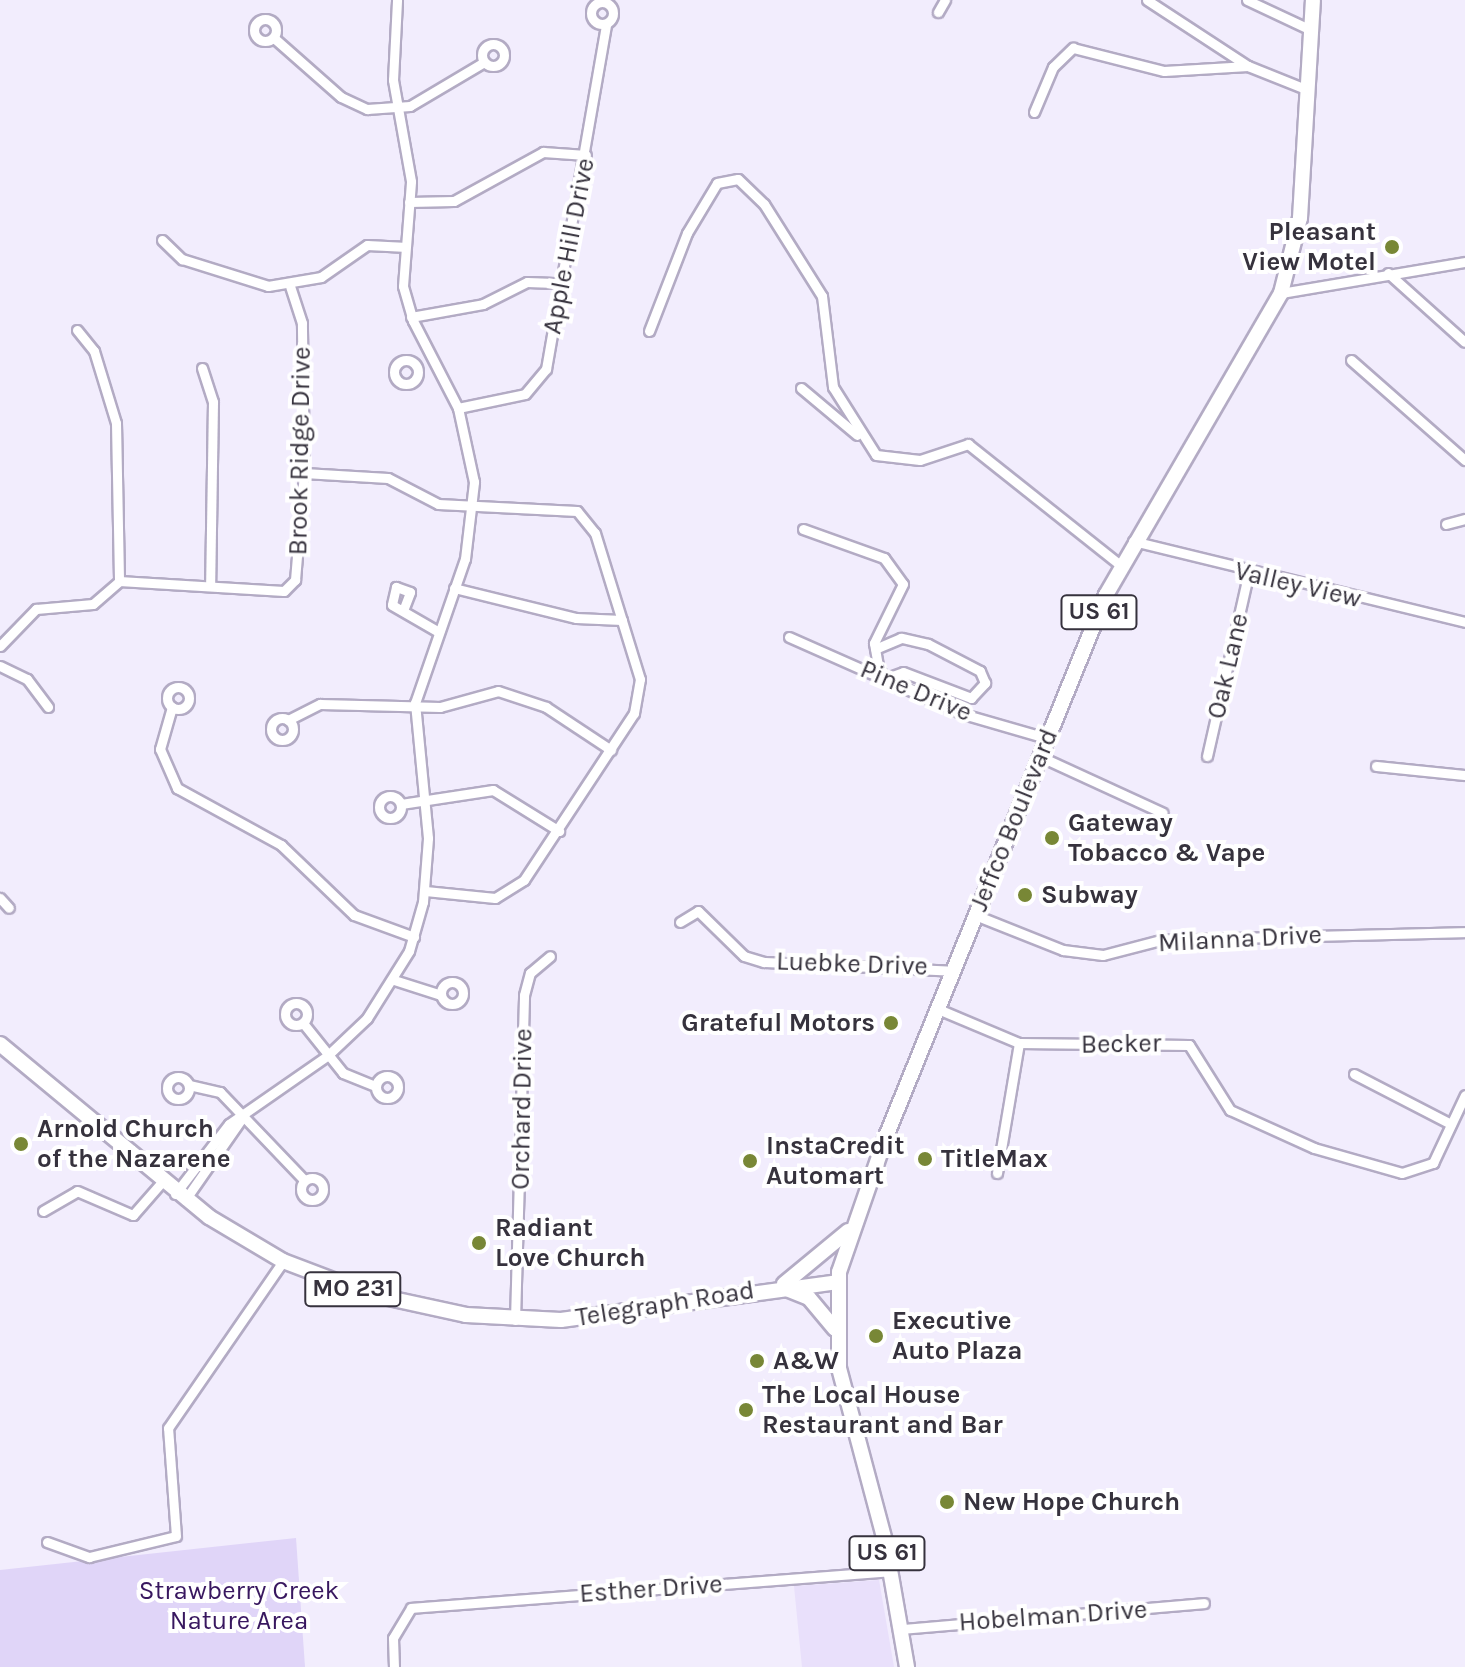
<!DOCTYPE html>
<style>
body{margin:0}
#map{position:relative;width:1465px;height:1667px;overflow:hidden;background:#f2edfd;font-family:Karla,sans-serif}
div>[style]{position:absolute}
.built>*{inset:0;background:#e9e0fb}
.green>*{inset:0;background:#e0d5f8}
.roads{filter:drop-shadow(2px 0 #b3abc4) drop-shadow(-2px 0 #b3abc4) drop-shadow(0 2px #b3abc4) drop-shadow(0 -2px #b3abc4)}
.minor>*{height:9px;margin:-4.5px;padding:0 4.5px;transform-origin:4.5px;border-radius:4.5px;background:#fff}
.minor>.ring{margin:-4.5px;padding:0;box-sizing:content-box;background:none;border:9px solid #fff;border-radius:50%}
.primary>*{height:14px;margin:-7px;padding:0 7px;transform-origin:7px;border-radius:7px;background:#fff}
.dots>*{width:22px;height:22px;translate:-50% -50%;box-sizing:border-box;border:4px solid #fff;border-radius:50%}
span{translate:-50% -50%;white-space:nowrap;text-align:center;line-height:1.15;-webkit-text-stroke:8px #fff;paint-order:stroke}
.shield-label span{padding:2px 6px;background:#fff;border:2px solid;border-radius:6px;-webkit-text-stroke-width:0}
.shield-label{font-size:24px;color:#36323d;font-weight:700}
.poi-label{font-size:26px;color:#36323d;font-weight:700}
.right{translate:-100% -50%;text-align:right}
.left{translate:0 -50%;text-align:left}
.street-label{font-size:26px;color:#36323d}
.park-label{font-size:26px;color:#38175f}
</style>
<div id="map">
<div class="built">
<div style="clip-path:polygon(879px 1580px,894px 1667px,802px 1667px,794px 1586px)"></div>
</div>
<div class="green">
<div style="clip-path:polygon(296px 1538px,305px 1667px,0 1667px,0 1570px)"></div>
</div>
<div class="roads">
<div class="minor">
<div style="left:1147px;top:0;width:121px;rotate:33.2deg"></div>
<div style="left:1248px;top:66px;width:65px;rotate:21.8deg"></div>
<div style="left:1247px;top:0;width:71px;rotate:25.1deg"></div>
<div class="ring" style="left:591px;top:2px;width:13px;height:13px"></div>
<div style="left:938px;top:12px;width:14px;rotate:-60deg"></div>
<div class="ring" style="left:254px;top:19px;width:13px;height:13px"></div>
<div style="left:274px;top:38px;width:89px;rotate:41.4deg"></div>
<div style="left:341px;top:97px;width:29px;rotate:25deg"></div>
<div style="left:367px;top:109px;width:43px;rotate:-4deg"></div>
<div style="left:410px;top:106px;width:86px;rotate:-30.7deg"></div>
<div class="ring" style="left:482px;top:44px;width:13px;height:13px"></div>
<div style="left:1034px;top:112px;width:49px;rotate:-67.1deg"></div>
<div style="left:1053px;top:67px;width:28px;rotate:-44deg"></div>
<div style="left:1073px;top:48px;width:94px;rotate:14.2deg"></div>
<div style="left:1164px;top:71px;width:84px;rotate:-3.4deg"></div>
<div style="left:409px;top:202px;width:45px;rotate:-1.3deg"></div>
<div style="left:454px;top:201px;width:102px;rotate:-28.8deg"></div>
<div style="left:543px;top:152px;width:43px;rotate:4deg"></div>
<div style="left:162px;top:240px;width:28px;rotate:44deg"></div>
<div style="left:182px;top:259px;width:90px;rotate:17.4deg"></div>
<div style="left:268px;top:286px;width:54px;rotate:-9.6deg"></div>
<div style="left:321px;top:277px;width:56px;rotate:-34.8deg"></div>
<div style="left:367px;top:245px;width:35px;rotate:3deg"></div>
<div style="left:1388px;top:273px;width:103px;rotate:41.9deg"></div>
<div style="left:1281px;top:293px;width:187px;rotate:-9.6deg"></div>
<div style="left:411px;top:317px;width:73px;rotate:-10.2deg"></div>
<div style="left:483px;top:304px;width:49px;rotate:-26.6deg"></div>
<div style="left:527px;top:282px;width:34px;rotate:2deg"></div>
<div style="left:77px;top:330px;width:27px;rotate:51deg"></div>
<div style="left:94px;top:351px;width:75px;rotate:73deg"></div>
<div style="left:116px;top:423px;width:158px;rotate:88.9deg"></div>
<div style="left:649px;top:331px;width:105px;rotate:-68.8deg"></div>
<div style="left:687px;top:233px;width:58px;rotate:-59deg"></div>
<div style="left:717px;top:183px;width:21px;rotate:-11deg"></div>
<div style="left:738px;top:179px;width:36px;rotate:44deg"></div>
<div style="left:764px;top:204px;width:109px;rotate:57.8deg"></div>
<div style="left:822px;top:296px;width:92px;rotate:83.1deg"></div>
<div style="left:833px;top:387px;width:80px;rotate:57.7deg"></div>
<div style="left:876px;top:455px;width:44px;rotate:6.5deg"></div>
<div style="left:920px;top:460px;width:51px;rotate:-18.4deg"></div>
<div style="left:968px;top:444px;width:194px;rotate:38.5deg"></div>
<div style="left:1351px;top:360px;width:152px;rotate:41.3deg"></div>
<div class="ring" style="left:394px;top:360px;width:15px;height:15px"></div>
<div style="left:202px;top:368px;width:36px;rotate:72deg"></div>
<div style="left:213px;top:402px;width:181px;rotate:90.9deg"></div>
<div style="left:801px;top:388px;width:73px;rotate:40deg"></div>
<div style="left:458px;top:408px;width:68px;rotate:-11.8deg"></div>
<div style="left:525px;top:394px;width:33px;rotate:-50deg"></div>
<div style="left:546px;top:369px;width:350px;rotate:-80.1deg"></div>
<div style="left:304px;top:473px;width:84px;rotate:3.4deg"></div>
<div style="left:388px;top:478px;width:56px;rotate:27.5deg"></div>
<div style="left:438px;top:504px;width:139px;rotate:2.9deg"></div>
<div style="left:577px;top:511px;width:28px;rotate:51deg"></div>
<div style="left:595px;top:533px;width:153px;rotate:72.9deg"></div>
<div style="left:640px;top:679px;width:35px;rotate:100deg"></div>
<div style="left:634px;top:713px;width:200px;rotate:123.4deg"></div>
<div style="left:524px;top:880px;width:34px;rotate:148deg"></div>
<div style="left:495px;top:898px;width:70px;rotate:-174.3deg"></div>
<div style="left:1446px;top:524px;width:20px;rotate:-15deg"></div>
<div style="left:803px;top:529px;width:86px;rotate:19.7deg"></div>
<div style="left:884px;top:558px;width:32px;rotate:54deg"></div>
<div style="left:903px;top:584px;width:66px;rotate:116.2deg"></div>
<div style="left:874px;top:643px;width:23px;rotate:80deg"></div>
<div style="left:878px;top:666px;width:14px;rotate:65deg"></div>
<div style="left:884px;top:679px;width:20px;rotate:-20deg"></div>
<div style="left:903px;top:672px;width:73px;rotate:20.9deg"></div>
<div style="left:971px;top:698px;width:21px;rotate:-47deg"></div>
<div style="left:985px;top:683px;width:13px;rotate:-113deg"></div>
<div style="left:980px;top:671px;width:59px;rotate:-152.6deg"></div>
<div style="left:928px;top:644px;width:28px;rotate:-167deg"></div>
<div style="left:901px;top:638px;width:28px;rotate:157deg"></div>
<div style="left:1133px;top:541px;width:342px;rotate:13.7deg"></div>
<div style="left:454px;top:588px;width:126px;rotate:13.8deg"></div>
<div style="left:576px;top:618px;width:46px;rotate:2.5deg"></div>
<div style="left:404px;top:608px;width:17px;rotate:-69deg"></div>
<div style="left:410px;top:592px;width:15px;rotate:-160deg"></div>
<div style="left:396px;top:587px;width:18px;rotate:103deg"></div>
<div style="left:392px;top:605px;width:52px;rotate:30deg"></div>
<div style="left:789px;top:637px;width:190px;rotate:23.9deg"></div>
<div style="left:963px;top:714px;width:86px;rotate:16.1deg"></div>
<div style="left:0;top:646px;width:52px;rotate:-45.8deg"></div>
<div style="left:36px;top:609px;width:57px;rotate:-5deg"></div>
<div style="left:93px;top:604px;width:35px;rotate:-41deg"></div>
<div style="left:119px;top:581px;width:165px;rotate:3.5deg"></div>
<div style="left:284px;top:591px;width:16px;rotate:-45deg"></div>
<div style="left:295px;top:580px;width:107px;rotate:-85.2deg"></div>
<div style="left:304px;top:473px;width:150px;rotate:-90.8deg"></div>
<div style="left:302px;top:323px;width:38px;rotate:-108deg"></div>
<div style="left:0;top:666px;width:30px;rotate:26deg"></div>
<div style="left:27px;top:679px;width:35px;rotate:53deg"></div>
<div class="ring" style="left:167px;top:687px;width:13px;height:13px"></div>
<div style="left:172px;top:707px;width:44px;rotate:105.9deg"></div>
<div style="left:160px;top:749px;width:43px;rotate:66.4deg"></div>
<div style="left:177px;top:788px;width:119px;rotate:28.7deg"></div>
<div style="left:281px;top:845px;width:101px;rotate:43.8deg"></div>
<div style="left:354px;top:915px;width:64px;rotate:20.1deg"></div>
<div class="ring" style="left:271px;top:718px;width:13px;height:13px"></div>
<div style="left:288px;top:720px;width:36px;rotate:-27deg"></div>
<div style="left:320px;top:704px;width:120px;rotate:1.4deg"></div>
<div style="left:440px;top:707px;width:60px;rotate:-15.4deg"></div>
<div style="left:498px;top:691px;width:51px;rotate:18.4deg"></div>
<div style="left:546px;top:707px;width:78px;rotate:33.5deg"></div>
<div style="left:1039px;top:756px;width:136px;rotate:24.7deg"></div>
<div style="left:1207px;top:756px;width:186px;rotate:-77.2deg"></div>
<div style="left:1376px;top:766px;width:89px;rotate:5.8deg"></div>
<div class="ring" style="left:379px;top:796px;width:13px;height:13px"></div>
<div style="left:401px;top:804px;width:93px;rotate:-8.7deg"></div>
<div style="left:493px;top:790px;width:78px;rotate:31.8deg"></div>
<div style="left:0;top:898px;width:13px;rotate:48deg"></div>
<div style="left:975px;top:915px;width:95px;rotate:21.7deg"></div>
<div style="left:1063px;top:950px;width:40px;rotate:7.1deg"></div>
<div style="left:1103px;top:955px;width:60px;rotate:-14.5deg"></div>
<div style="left:1161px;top:940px;width:304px;rotate:-1.5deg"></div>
<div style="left:680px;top:922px;width:21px;rotate:-31deg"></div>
<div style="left:698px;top:911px;width:64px;rotate:44.4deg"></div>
<div style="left:744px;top:956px;width:21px;rotate:17deg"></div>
<div style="left:764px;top:962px;width:189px;rotate:2.7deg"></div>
<div style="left:394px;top:980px;width:49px;rotate:17.7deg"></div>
<div class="ring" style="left:441px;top:982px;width:13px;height:13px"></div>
<div class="ring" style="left:285px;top:1003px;width:13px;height:13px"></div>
<div style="left:938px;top:1009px;width:88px;rotate:22.8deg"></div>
<div style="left:1019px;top:1043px;width:170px;rotate:0.7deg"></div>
<div style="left:1189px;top:1045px;width:77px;rotate:57.8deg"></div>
<div style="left:1230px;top:1110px;width:92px;rotate:24.3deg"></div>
<div style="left:1314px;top:1148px;width:91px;rotate:15.9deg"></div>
<div style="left:1402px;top:1173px;width:33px;rotate:-18deg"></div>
<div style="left:1433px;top:1163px;width:75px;rotate:-64.8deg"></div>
<div style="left:303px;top:1023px;width:64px;rotate:51.3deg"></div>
<div style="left:343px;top:1073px;width:35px;rotate:22deg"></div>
<div style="left:1354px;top:1074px;width:109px;rotate:27.3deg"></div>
<div class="ring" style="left:376px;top:1076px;width:13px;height:13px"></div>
<div class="ring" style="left:167px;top:1077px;width:13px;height:13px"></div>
<div style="left:189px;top:1085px;width:32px;rotate:13deg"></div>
<div style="left:220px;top:1092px;width:122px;rotate:46.3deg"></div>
<div style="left:997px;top:1173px;width:132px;rotate:-80.4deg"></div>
<div class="ring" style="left:301px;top:1178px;width:13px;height:13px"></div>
<div style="left:175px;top:1194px;width:88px;rotate:-52.4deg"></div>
<div style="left:229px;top:1124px;width:119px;rotate:-34.8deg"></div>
<div style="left:327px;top:1056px;width:55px;rotate:-43.5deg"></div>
<div style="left:367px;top:1018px;width:79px;rotate:-57.9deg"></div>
<div style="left:409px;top:951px;width:51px;rotate:-74.1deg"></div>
<div style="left:423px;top:902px;width:64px;rotate:-85.5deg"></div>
<div style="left:428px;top:838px;width:136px;rotate:-95.5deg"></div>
<div style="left:415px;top:703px;width:152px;rotate:-70.9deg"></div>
<div style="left:465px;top:559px;width:78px;rotate:-83.3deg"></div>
<div style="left:474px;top:482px;width:76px;rotate:-102.2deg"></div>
<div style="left:458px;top:408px;width:98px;rotate:-117.3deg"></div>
<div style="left:413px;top:321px;width:36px;rotate:-106deg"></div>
<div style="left:403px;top:286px;width:105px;rotate:-85.6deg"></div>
<div style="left:411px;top:181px;width:103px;rotate:-100.1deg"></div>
<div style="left:393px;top:80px;width:80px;rotate:-87.1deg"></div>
<div style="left:185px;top:1200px;width:100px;rotate:-55.2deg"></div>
<div style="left:43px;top:1211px;width:39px;rotate:-30deg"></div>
<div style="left:77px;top:1191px;width:61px;rotate:23.2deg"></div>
<div style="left:133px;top:1215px;width:43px;rotate:-48.8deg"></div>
<div style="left:515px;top:1320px;width:325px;rotate:-88.4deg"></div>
<div style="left:524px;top:995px;width:23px;rotate:-75deg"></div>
<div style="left:530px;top:973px;width:26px;rotate:-40deg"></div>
<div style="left:47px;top:1542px;width:45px;rotate:19.7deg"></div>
<div style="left:89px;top:1557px;width:89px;rotate:-13.6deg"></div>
<div style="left:176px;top:1536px;width:108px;rotate:-94.2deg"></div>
<div style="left:168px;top:1428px;width:203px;rotate:-55.4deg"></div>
<div style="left:902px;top:1629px;width:303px;rotate:-4.9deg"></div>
<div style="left:394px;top:1667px;width:29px;rotate:-92deg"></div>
<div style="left:393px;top:1638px;width:35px;rotate:-59deg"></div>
<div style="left:411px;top:1608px;width:482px;rotate:-4.4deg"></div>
</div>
<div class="primary">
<div style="left:0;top:1044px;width:271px;rotate:39.6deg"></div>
<div style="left:209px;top:1217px;width:86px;rotate:30.7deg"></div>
<div style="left:283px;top:1261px;width:93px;rotate:20.8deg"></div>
<div style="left:370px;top:1294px;width:98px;rotate:12.3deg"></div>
<div style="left:466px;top:1315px;width:95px;rotate:3deg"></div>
<div style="left:561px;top:1320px;width:279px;rotate:-7.8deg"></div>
<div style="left:784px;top:1284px;width:83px;rotate:-39.6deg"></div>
<div style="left:784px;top:1288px;width:27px;rotate:22deg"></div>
<div style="left:809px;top:1298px;width:40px;rotate:50deg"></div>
<div style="left:907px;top:1667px;width:128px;rotate:-99.9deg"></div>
<div style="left:885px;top:1541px;width:179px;rotate:-104.9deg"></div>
<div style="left:839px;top:1368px;width:96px;rotate:-90deg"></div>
<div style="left:839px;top:1272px;width:141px;rotate:-70.9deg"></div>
<div style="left:885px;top:1139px;width:587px;rotate:-67.89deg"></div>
<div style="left:1106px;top:595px;width:349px;rotate:-59.9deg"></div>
<div style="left:1281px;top:293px;width:77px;rotate:-75.8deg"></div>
<div style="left:1300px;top:218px;width:218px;rotate:-86.6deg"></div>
</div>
</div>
<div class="dots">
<div style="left:1392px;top:247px;background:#788736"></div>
<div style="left:1052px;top:838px;background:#788736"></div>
<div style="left:1025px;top:895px;background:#788736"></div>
<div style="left:891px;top:1023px;background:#788736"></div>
<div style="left:21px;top:1144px;background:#788736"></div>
<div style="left:925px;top:1159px;background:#788736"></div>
<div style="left:750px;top:1161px;background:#788736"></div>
<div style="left:479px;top:1243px;background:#788736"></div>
<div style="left:876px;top:1336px;background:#788736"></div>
<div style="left:757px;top:1361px;background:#788736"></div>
<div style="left:746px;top:1410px;background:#788736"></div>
<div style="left:947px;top:1502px;background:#788736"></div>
</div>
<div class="shield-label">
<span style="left:1099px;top:612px">US 61</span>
<span style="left:353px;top:1289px">MO 231</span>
<span style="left:887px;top:1553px">US 61</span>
</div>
<div class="poi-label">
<span class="right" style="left:1376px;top:247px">Pleasant<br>View Motel</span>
<span class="left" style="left:1068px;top:838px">Gateway<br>Tobacco &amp; Vape</span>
<span class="left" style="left:1041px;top:895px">Subway</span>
<span class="right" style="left:875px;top:1023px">Grateful Motors</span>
<span class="left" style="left:37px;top:1144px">Arnold Church<br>of the Nazarene</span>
<span class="left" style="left:766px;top:1161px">InstaCredit<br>Automart</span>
<span class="left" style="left:941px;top:1159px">TitleMax</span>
<span class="left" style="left:495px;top:1243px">Radiant<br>Love Church</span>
<span class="left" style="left:892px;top:1336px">Executive<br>Auto Plaza</span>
<span class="left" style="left:773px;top:1361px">A&amp;W</span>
<span class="left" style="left:762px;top:1410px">The Local House<br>Restaurant and Bar</span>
<span class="left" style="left:963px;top:1502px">New Hope Church</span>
</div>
<div class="street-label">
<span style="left:569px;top:246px;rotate:-79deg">Apple Hill Drive</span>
<span style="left:300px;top:451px;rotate:-89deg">Brook Ridge Drive</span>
<span style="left:1298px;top:585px;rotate:13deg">Valley View</span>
<span style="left:1228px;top:666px;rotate:-77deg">Oak Lane</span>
<span style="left:916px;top:691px;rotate:23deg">Pine Drive</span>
<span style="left:1014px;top:820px;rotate:-68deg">Jeffco Boulevard</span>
<span style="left:1240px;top:939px;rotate:-3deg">Milanna Drive</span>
<span style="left:852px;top:964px;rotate:2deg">Luebke Drive</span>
<span style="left:1121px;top:1044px;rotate:-1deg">Becker</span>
<span style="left:522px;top:1109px;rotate:-89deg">Orchard Drive</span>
<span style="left:665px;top:1304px;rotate:-9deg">Telegraph Road</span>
<span style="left:651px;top:1589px;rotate:-4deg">Esther Drive</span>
<span style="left:1053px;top:1616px;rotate:-4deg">Hobelman Drive</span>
</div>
<div class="park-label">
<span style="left:239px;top:1606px">Strawberry Creek<br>Nature Area</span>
</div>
</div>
